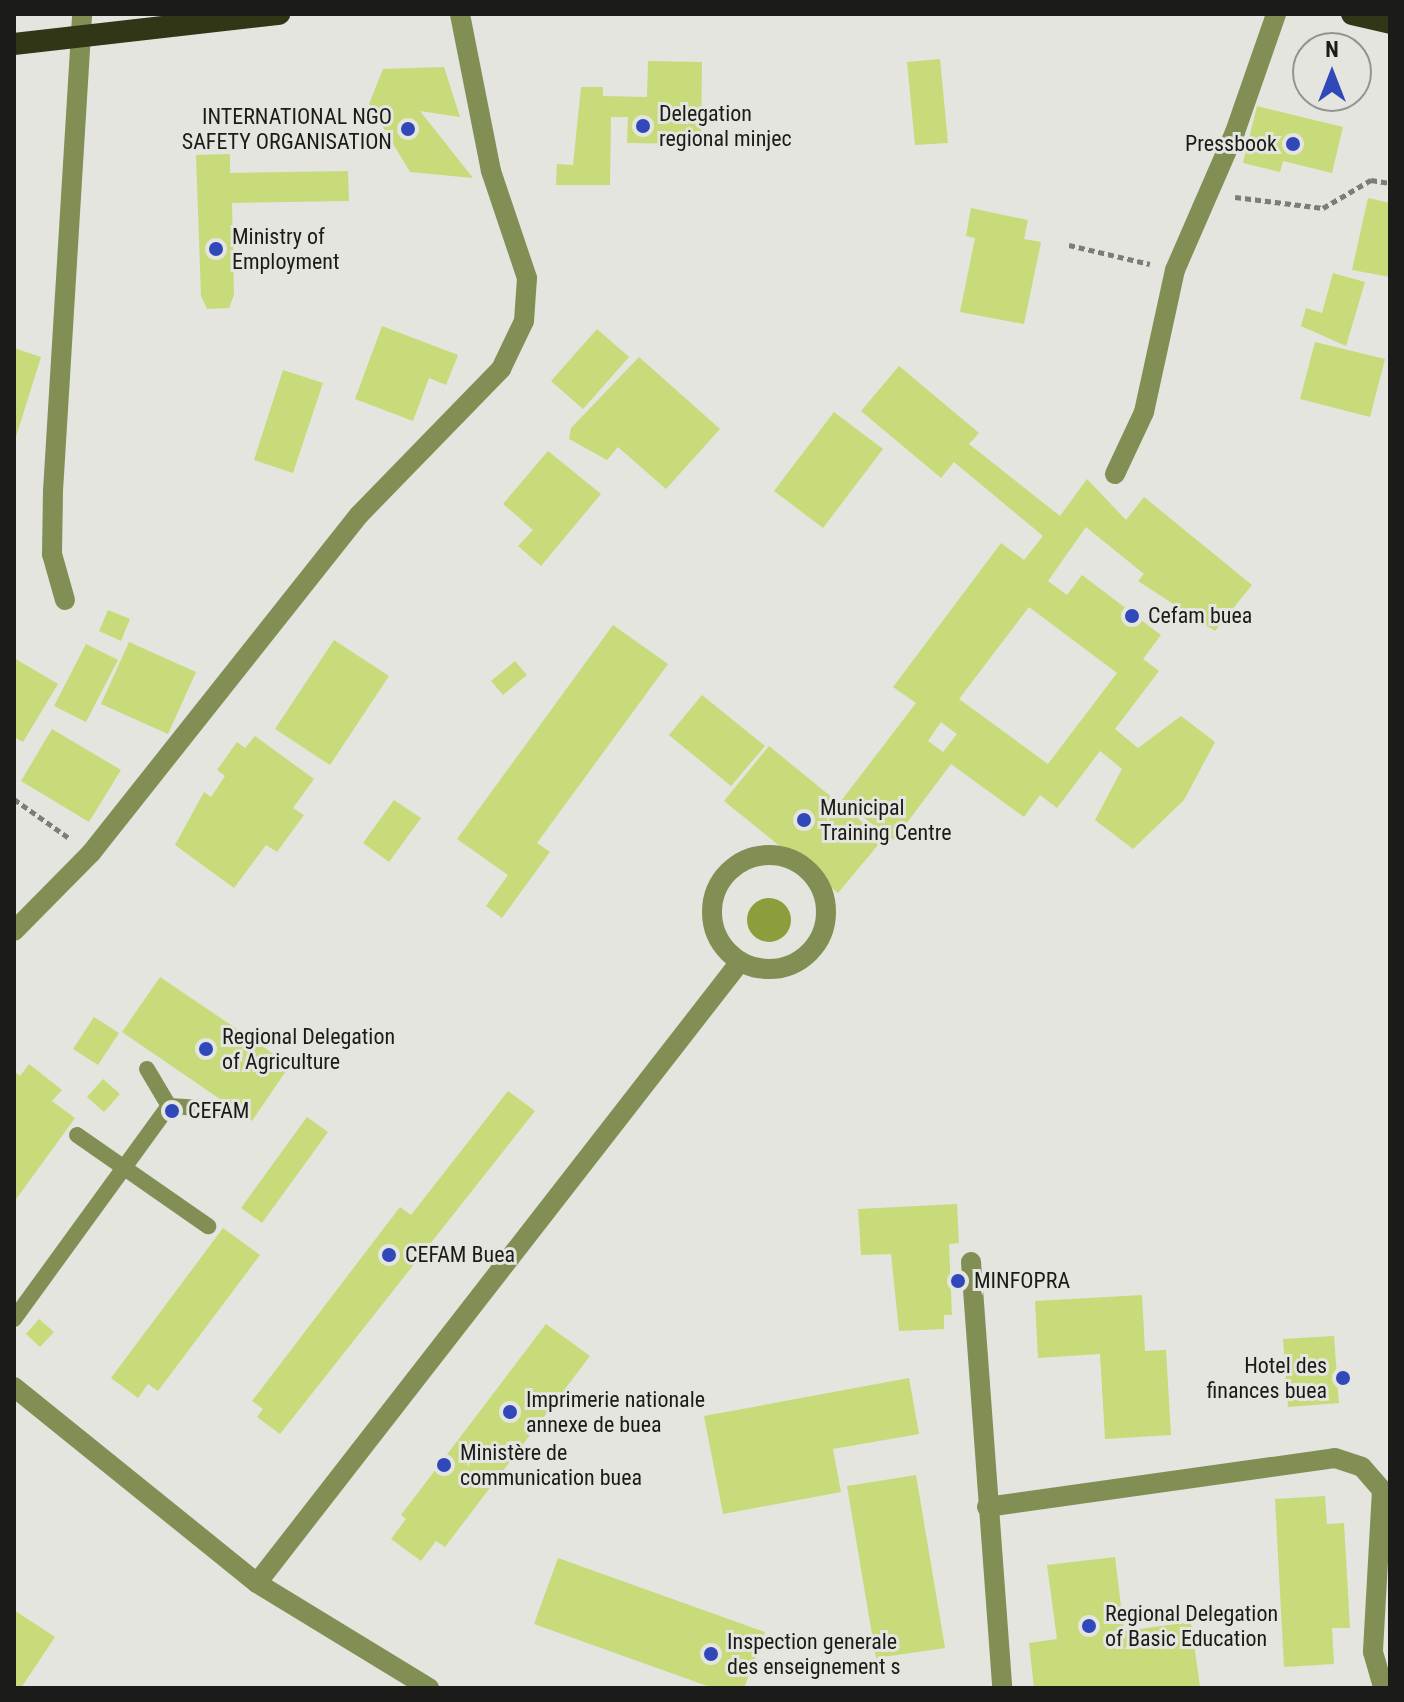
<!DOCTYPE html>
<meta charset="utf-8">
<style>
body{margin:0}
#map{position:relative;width:1404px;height:1702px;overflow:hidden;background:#e3e5de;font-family:"Roboto Condensed",sans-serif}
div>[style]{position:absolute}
.water>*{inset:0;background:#8c9e3c}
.round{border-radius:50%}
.building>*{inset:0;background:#c7db7a}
.path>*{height:5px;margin-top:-2.5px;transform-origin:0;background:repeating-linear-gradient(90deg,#7c7d79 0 6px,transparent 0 10px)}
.service>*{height:16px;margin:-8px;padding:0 8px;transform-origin:8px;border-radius:8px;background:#828f54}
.minor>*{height:20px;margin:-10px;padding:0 10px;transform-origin:10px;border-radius:10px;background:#828f54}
.minor>.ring{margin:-10px;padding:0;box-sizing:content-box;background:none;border:20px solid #828f54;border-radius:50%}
.tertiary>*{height:20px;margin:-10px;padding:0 10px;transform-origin:10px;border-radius:10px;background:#828f54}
.trunk>*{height:22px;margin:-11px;padding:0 11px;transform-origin:11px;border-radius:11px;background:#303616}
.dots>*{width:22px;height:22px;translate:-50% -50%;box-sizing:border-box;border:4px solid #e3e5de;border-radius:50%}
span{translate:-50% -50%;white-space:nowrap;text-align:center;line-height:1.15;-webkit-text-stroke:6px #e3e5de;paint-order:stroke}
.poi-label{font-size:22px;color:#1b1b19}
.left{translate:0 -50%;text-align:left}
.right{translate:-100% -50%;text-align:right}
.frame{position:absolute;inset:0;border:16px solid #1b1b19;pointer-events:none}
.north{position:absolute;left:1292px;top:32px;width:80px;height:80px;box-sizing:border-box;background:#e3e5de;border:2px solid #93948f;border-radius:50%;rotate:0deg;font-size:22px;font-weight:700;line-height:32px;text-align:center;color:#1b1b19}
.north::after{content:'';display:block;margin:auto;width:28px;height:36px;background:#3048b9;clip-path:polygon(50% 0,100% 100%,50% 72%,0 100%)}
</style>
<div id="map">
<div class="water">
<div class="round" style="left:747px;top:898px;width:44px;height:44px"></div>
</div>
<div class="building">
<div style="clip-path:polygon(940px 59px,948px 143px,915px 145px,907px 62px)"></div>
<div style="clip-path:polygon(648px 61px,702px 62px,701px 144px,627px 143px,628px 117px,611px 117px,610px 185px,556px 185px,557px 164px,573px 165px,581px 87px,603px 87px,603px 96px,647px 97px)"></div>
<div style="clip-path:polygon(444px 67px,460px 117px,420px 111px,473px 178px,410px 172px,369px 104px,383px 69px)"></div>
<div style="clip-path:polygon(1257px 106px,1343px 127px,1332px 173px,1283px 161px,1280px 172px,1243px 163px)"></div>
<div style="clip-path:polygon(230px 154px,230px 173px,348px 171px,349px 201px,232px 203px,234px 295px,229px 308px,207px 309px,201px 296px,196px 155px)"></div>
<div style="clip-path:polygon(1368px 198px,1390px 203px,1390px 277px,1352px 270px)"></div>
<div style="clip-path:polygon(971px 208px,1028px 220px,1024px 239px,1041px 242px,1024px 324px,960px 312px,975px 238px,966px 236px)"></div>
<div style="clip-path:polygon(1333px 273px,1365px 282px,1346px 346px,1301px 326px,1306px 308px,1322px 313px)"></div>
<div style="clip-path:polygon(382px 326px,458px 355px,446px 385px,429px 378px,413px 421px,355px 399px)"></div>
<div style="clip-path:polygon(597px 329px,629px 357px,583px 409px,551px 381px)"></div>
<div style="clip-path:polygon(1315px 342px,1385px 359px,1370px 417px,1300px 399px)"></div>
<div style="clip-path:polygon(14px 348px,41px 357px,15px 440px,14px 440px)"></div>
<div style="clip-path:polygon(639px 357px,720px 429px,666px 489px,618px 447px,607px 460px,569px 439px,571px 428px)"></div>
<div style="clip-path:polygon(evenodd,899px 366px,979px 433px,969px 444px,1060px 516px,1087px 479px,1126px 520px,1144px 497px,1252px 585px,1215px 631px,1138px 581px,1144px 574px,1086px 527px,1048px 581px,1067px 595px,1082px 575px,1161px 635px,1143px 659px,1159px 671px,1115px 729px,1138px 748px,1181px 716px,1215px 742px,1184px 800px,1133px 849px,1095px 820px,1122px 769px,1100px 751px,1057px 808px,1040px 795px,1024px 817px,951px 764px,894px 840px,841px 801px,916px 703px,893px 687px,1001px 543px,1024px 560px,1043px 536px,954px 462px,941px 478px,861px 411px,899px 366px,1029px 607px,1117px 673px,1048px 764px,959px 699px,1029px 607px,899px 366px,941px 722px,957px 734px,943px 752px,928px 741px,941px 722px)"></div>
<div style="clip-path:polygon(283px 370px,323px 383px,293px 473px,254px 460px)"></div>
<div style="clip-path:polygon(834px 412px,883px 449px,823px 528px,774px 491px)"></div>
<div style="clip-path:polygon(548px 451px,601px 494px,541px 566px,518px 546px,533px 530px,503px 504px)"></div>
<div style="clip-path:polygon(108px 610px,130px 619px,121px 641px,99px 631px)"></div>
<div style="clip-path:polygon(613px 625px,668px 664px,537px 843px,550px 852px,502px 918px,486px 906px,508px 875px,457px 839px)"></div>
<div style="clip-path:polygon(334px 640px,389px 676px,330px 765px,275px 729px)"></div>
<div style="clip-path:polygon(129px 642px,196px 672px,168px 734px,101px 704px)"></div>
<div style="clip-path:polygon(86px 644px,118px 660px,86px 722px,54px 706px)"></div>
<div style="clip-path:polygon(14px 658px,58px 684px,23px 742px,14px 737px)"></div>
<div style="clip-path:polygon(515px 661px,527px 675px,503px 695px,491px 681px)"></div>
<div style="clip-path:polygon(702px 695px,765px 746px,731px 786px,669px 735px)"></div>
<div style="clip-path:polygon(52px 729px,121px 770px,89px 822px,21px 781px)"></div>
<div style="clip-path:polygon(255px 736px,314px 779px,293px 808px,304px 815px,277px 852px,266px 845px,234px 888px,175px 845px,204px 792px,211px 797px,225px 776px,217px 770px,237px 742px,245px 748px)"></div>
<div style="clip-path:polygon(769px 746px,883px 839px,838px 893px,724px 801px)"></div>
<div style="clip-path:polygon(394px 800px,421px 818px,389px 862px,363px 843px)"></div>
<div style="clip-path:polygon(160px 977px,290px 1065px,252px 1121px,122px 1032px)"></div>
<div style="clip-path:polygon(94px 1017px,119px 1033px,98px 1065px,73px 1049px)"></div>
<div style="clip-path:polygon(29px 1064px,62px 1090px,52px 1101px,75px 1118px,14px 1202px,14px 1071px,20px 1076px)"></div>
<div style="clip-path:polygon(103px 1079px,120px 1094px,104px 1112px,87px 1097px)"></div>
<div style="clip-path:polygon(508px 1091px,535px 1111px,280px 1434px,257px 1417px,263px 1409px,252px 1401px,400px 1207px,411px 1215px)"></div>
<div style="clip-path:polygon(307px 1117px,328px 1132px,262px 1223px,241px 1208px)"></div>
<div style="clip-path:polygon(957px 1204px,959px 1243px,949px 1244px,952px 1315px,944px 1315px,944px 1329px,899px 1331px,891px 1254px,861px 1255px,858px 1209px)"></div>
<div style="clip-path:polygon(223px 1228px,260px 1255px,158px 1391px,148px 1384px,138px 1398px,111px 1378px)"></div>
<div style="clip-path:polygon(1142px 1295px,1145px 1351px,1166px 1350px,1171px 1435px,1105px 1439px,1100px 1354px,1038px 1358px,1035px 1301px)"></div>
<div style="clip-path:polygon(39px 1319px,54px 1332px,40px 1347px,26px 1334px)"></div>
<div style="clip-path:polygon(546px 1324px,590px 1356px,445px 1547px,436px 1541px,421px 1561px,391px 1539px,406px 1519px,401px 1515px)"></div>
<div style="clip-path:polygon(1334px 1336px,1339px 1403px,1288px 1407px,1283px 1339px)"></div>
<div style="clip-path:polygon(909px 1378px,919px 1434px,833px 1449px,841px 1492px,723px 1514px,704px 1416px)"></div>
<div style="clip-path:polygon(916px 1475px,945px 1648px,876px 1658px,847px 1486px)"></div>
<div style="clip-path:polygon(1325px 1496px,1327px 1524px,1344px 1523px,1350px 1628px,1332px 1628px,1334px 1664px,1284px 1667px,1275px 1499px)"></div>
<div style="clip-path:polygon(1115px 1557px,1124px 1631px,1191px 1622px,1200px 1687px,1034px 1688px,1029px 1643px,1057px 1639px,1047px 1565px)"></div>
<div style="clip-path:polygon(558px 1558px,765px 1632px,744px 1688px,713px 1688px,534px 1624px)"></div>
<div style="clip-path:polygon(14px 1610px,55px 1637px,21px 1688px,14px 1688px)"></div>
</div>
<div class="path">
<div style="left:1235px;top:197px;width:89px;rotate:7.1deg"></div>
<div style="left:1323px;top:208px;width:56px;rotate:-30.3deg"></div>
<div style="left:1371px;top:180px;width:19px;rotate:9deg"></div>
<div style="left:1069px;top:245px;width:83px;rotate:13.2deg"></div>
<div style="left:14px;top:799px;width:67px;rotate:35.3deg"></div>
</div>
<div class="service">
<div style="left:147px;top:1069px;width:43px;rotate:59.3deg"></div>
<div style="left:169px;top:1106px;width:48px;rotate:3.6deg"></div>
<div style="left:77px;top:1135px;width:160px;rotate:34.8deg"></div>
<div style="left:14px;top:1319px;width:263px;rotate:-54deg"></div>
</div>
<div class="minor">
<div style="left:1115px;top:474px;width:68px;rotate:-64.9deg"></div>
<div style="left:1144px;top:412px;width:145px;rotate:-77.7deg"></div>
<div style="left:1175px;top:270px;width:150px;rotate:-66.5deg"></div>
<div style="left:1235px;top:132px;width:125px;rotate:-70.8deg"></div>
<div style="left:65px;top:600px;width:48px;rotate:-105.8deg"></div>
<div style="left:52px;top:554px;width:63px;rotate:-89.1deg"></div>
<div style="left:53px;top:491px;width:478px;rotate:-86.5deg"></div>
<div class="ring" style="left:712px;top:855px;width:94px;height:94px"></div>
<div style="left:14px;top:931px;width:110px;rotate:-45.4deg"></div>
<div style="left:91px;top:853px;width:431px;rotate:-51.6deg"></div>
<div style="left:359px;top:515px;width:204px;rotate:-45.8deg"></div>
<div style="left:501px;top:369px;width:53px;rotate:-64.4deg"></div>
<div style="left:524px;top:321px;width:43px;rotate:-86deg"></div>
<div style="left:527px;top:278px;width:113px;rotate:-108.6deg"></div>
<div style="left:491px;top:171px;width:160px;rotate:-101.2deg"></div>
<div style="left:971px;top:1262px;width:427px;rotate:85.8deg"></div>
<div style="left:987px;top:1507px;width:351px;rotate:-8deg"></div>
<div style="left:1335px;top:1458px;width:28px;rotate:18deg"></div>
<div style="left:1362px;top:1467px;width:30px;rotate:49deg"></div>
<div style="left:1382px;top:1490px;width:162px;rotate:93.2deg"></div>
<div style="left:1373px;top:1652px;width:37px;rotate:74deg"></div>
<div style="left:257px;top:1583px;width:787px;rotate:-52.13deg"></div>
</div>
<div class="tertiary">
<div style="left:14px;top:1387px;width:312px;rotate:38.9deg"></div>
<div style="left:257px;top:1583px;width:202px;rotate:31.4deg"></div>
</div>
<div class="trunk">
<div style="left:1352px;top:14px;width:39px;rotate:13deg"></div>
<div style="left:14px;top:44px;width:267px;rotate:-6.5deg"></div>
</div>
<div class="dots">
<div style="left:643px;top:126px;background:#3048b9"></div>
<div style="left:408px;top:129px;background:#3048b9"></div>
<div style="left:1293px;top:144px;background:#3048b9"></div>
<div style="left:216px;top:249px;background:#3048b9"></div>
<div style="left:1132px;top:616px;background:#3048b9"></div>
<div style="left:804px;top:820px;background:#3048b9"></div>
<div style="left:206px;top:1049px;background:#3048b9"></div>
<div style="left:172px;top:1111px;background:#3048b9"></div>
<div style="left:389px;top:1255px;background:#3048b9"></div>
<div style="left:958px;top:1281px;background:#3048b9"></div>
<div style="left:1343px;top:1378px;background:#3048b9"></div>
<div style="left:510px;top:1412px;background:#3048b9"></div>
<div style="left:444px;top:1465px;background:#3048b9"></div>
<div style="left:1089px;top:1626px;background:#3048b9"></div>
<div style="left:711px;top:1654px;background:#3048b9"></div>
</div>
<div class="poi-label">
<span class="left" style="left:659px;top:126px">Delegation<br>regional minjec</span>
<span class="right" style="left:392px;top:129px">INTERNATIONAL NGO<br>SAFETY ORGANISATION</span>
<span class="right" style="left:1277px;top:144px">Pressbook</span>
<span class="left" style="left:232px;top:249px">Ministry of<br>Employment</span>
<span class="left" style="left:1148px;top:616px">Cefam buea</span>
<span class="left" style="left:820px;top:820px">Municipal<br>Training Centre</span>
<span class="left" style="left:222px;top:1049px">Regional Delegation<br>of Agriculture</span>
<span class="left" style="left:188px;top:1111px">CEFAM</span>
<span class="left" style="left:405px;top:1255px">CEFAM Buea</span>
<span class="left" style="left:974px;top:1281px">MINFOPRA</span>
<span class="right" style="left:1327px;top:1378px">Hotel des<br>finances buea</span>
<span class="left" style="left:526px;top:1412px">Imprimerie nationale<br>annexe de buea</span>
<span class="left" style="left:460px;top:1465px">Ministère de<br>communication buea</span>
<span class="left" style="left:1105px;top:1626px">Regional Delegation<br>of Basic Education</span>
<span class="left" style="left:727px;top:1654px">Inspection generale<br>des enseignement s</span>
</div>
<div class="frame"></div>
<div class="north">N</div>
</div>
